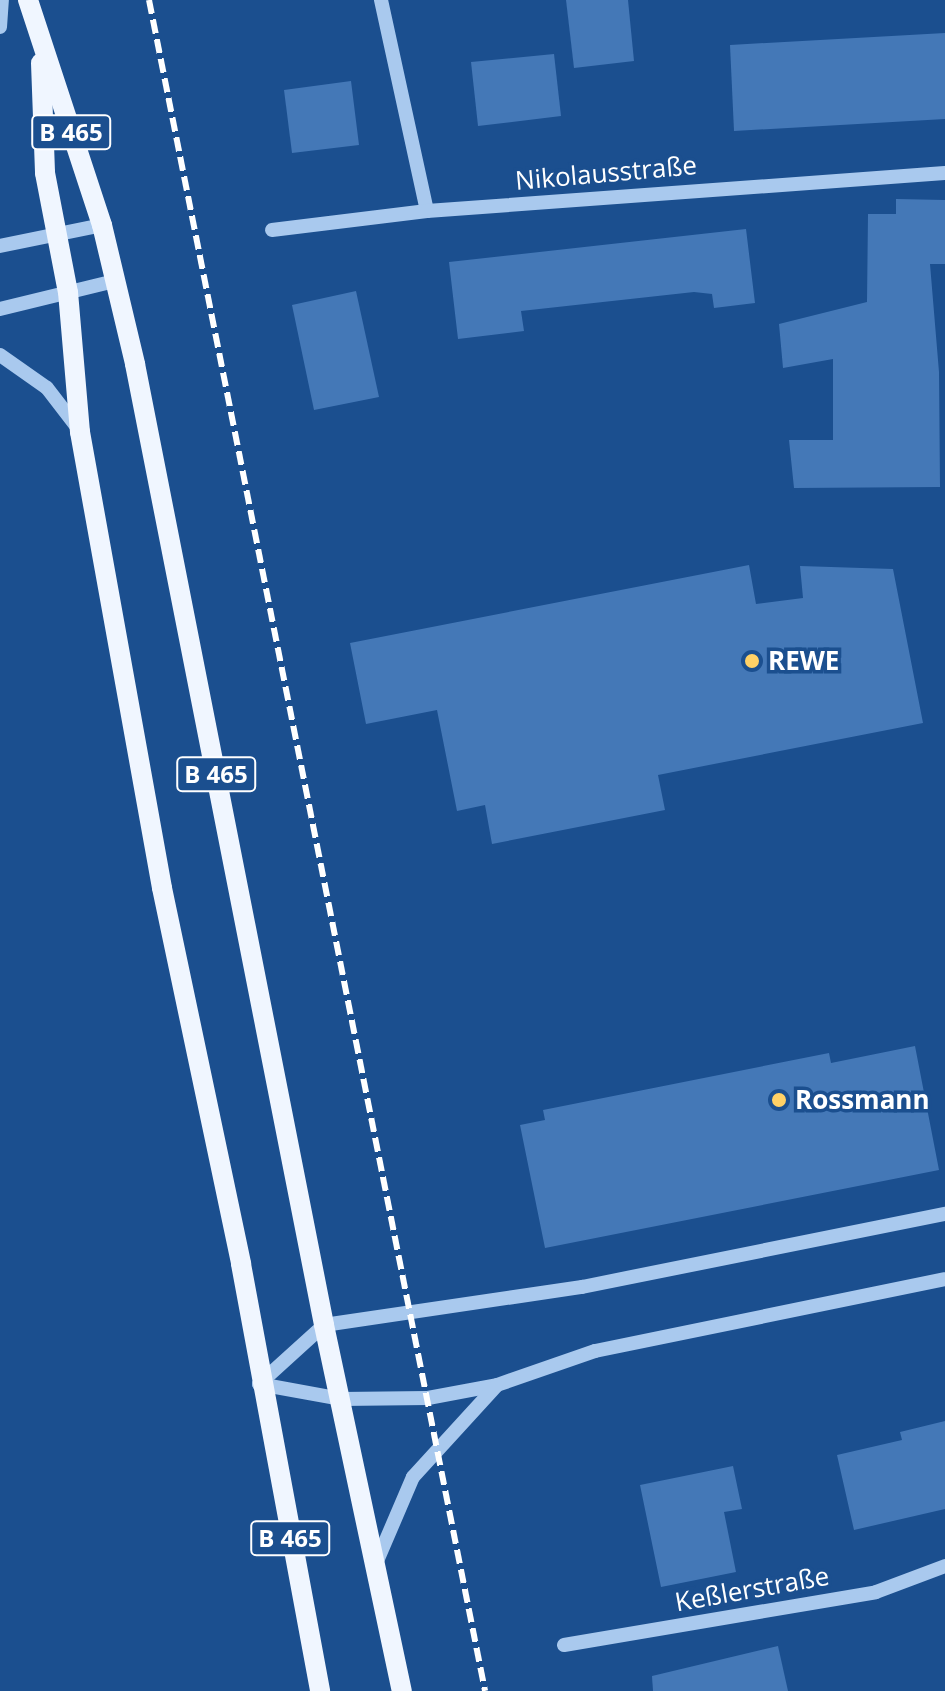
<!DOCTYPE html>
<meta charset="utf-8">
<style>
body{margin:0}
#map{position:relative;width:945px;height:1691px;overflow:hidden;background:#1b4f8f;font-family:"Open Sans",sans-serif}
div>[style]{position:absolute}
.building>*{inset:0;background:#4478b7}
.minor>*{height:14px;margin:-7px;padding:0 7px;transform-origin:7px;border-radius:7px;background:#a9c9ee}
.major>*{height:20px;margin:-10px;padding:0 10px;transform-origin:10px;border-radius:10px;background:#f0f6ff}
.rail>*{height:6px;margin-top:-3px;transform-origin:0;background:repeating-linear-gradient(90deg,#fff 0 14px,transparent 0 20px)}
.dots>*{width:22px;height:22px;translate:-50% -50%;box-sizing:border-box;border:4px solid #1b4f8f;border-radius:50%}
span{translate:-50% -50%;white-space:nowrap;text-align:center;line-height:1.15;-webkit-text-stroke:7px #1b4f8f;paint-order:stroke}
.shield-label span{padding:2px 6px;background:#1b4f8f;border:2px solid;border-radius:6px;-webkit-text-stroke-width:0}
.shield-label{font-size:24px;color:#fff;font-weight:700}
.street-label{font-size:26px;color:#fff}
.poi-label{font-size:26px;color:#fff;font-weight:700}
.left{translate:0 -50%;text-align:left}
</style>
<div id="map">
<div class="building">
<div style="clip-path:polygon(566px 0,628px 0,634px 61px,574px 68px)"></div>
<div style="clip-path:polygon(945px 33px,945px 119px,734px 131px,730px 45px)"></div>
<div style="clip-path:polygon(554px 54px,561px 116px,478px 126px,471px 62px)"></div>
<div style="clip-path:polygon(351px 81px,359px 145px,292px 153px,284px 90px)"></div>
<div style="clip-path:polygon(896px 199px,945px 200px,945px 264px,930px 264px,939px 372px,940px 487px,794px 488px,789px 440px,833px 440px,833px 359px,783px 368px,779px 324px,867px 302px,868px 214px,896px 214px)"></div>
<div style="clip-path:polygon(746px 229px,755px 303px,714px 308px,712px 294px,694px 292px,521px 311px,524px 331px,458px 339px,449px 262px)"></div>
<div style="clip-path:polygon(356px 291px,379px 397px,314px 410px,292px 305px)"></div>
<div style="clip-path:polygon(749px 565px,756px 604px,803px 598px,800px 566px,893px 569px,923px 723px,658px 775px,665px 810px,492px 844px,485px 805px,457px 811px,437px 710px,366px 724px,350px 643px)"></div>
<div style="clip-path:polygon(915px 1046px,939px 1170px,545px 1248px,520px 1125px,545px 1120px,543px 1110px,829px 1053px,831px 1063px)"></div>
<div style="clip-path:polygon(945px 1421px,945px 1509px,854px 1530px,837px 1455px,902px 1440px,900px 1432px)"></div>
<div style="clip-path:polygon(733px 1466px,742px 1509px,724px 1512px,736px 1572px,661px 1587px,640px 1485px)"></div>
<div style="clip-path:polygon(778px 1646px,788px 1691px,653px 1691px,652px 1676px)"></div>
</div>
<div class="minor">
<div style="left:381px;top:0;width:216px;rotate:77.7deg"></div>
<div style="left:0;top:27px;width:27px;rotate:-86deg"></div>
<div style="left:272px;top:230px;width:156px;rotate:-7deg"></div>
<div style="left:427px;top:211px;width:519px;rotate:-4.2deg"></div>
<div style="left:0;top:246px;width:104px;rotate:-11.6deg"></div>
<div style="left:0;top:309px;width:118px;rotate:-13.7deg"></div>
<div style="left:0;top:355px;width:57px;rotate:35.1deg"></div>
<div style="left:47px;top:388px;width:54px;rotate:52.5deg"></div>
<div style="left:259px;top:1384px;width:88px;rotate:-42.2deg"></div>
<div style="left:324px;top:1325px;width:261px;rotate:-8.4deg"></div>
<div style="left:582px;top:1287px;width:370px;rotate:-11.4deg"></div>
<div style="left:259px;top:1384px;width:83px;rotate:10.4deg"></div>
<div style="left:341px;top:1399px;width:87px;rotate:-0.7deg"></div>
<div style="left:428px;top:1398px;width:70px;rotate:-10.7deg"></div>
<div style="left:497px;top:1385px;width:104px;rotate:-19.1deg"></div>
<div style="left:595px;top:1351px;width:357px;rotate:-11.6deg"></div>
<div style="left:377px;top:1561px;width:91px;rotate:-66.8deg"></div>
<div style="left:413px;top:1477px;width:123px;rotate:-47.6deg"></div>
<div style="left:564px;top:1645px;width:316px;rotate:-9.6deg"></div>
<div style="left:876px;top:1592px;width:74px;rotate:-20.6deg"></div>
</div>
<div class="major">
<div style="left:28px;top:0;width:237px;rotate:71.8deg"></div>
<div style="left:102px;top:225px;width:143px;rotate:76.6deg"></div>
<div style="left:135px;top:364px;width:979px;rotate:78.87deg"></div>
<div style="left:324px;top:1325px;width:374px;rotate:78deg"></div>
<div style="left:41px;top:63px;width:110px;rotate:87.9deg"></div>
<div style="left:45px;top:173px;width:121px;rotate:79.1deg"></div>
<div style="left:68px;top:292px;width:141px;rotate:85.1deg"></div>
<div style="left:80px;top:432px;width:463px;rotate:79.8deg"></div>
<div style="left:162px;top:888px;width:384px;rotate:78.1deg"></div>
<div style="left:241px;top:1264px;width:434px;rotate:79.5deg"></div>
</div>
<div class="rail">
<div style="left:149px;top:0;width:1724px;rotate:78.76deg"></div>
</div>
<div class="dots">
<div style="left:752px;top:661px;background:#ffd166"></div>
<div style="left:779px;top:1100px;background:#ffd166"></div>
</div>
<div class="shield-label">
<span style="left:71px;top:132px">B 465</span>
<span style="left:216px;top:774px">B 465</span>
<span style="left:290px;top:1538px">B 465</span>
</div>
<div class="street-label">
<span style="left:606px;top:173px;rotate:-5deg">Nikolausstraße</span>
<span style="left:752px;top:1589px;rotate:-10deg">Keßlerstraße</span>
</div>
<div class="poi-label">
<span class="left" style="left:768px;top:661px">REWE</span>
<span class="left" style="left:795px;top:1100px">Rossmann</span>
</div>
</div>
